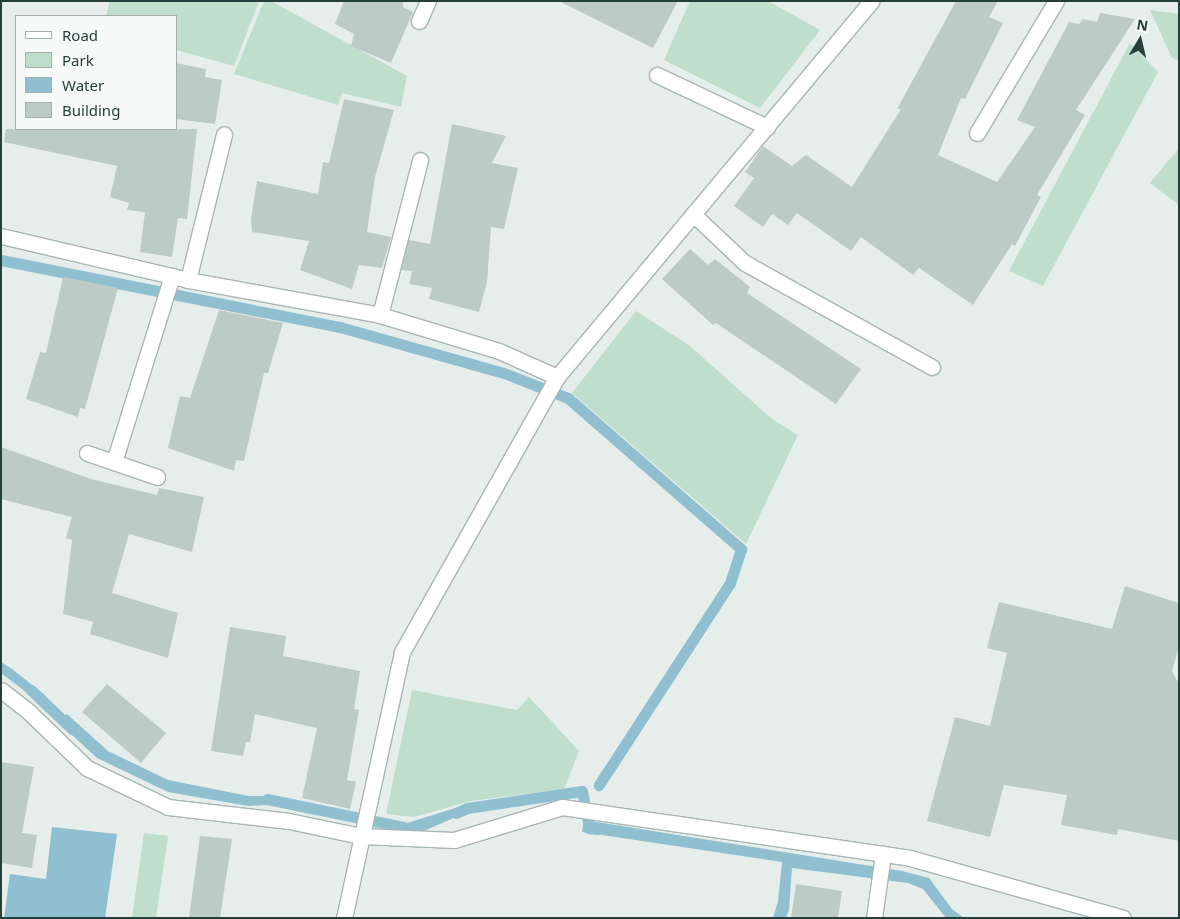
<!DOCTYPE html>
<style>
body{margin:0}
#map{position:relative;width:1180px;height:919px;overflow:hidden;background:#e5eeeb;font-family:"Noto Sans",sans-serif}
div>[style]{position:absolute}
.green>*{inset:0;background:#bfdecb}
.water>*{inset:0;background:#90bfd0}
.stream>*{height:11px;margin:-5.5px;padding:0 5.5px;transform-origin:5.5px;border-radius:5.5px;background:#90bfd0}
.building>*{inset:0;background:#bdcbc7}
.roads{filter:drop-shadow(1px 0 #a8b6b3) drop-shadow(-1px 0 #a8b6b3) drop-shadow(0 1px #a8b6b3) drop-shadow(0 -1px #a8b6b3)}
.minor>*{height:15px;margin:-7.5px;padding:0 7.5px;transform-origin:7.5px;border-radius:7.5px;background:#fff}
span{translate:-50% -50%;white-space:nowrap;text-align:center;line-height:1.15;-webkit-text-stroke:5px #f6faf8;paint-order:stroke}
.frame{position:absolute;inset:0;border:2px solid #253f3b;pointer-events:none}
.legend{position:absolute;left:15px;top:15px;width:162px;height:115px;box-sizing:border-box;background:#f6faf8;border:1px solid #a2afac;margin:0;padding:6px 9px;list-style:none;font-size:15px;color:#253f3b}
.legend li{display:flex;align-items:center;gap:10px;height:25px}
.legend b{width:25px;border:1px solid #a2afac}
.north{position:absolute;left:1115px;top:15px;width:50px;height:50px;-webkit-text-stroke:4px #f6faf8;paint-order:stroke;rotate:9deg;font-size:14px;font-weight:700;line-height:20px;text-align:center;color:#253f3b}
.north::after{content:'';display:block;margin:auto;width:18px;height:22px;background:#253f3b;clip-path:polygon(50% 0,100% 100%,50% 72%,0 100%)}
</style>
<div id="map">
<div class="green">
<div style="clip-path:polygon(110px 1px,259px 1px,234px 66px,176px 50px,176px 16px,106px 16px)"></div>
<div style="clip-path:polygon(264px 1px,271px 1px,407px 76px,401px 107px,342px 93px,338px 105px,234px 74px)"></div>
<div style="clip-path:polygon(690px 1px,768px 1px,820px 30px,760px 108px,664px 60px)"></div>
<div style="clip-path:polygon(1150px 10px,1179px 14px,1179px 61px,1172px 58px)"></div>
<div style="clip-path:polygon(1130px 43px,1158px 72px,1043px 286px,1009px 271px)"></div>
<div style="clip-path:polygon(1179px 148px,1179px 205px,1150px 183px)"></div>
<div style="clip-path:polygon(636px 311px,690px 346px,772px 419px,798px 435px,746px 544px,572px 393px)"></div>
<div style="clip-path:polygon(412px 690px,517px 710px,529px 697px,579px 751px,564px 789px,471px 801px,414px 817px,386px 814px)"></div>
<div style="clip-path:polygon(144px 833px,168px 836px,156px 918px,132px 918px)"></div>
</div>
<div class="water">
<div style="clip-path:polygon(1px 662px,12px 669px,46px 696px,40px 703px,1px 673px)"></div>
<div style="clip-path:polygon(67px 714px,108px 751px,168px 780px,249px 796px,280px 796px,282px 804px,248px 806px,168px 792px,97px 758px,59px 723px)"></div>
<div style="clip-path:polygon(468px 804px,470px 811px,419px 833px,387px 828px,389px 823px,407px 823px)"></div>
<div style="clip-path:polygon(584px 820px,902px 871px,929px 878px,952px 909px,964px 918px,946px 918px,923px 889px,908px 883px,792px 868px,789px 910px,786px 918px,773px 918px,778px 901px,782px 862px,582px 832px)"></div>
<div style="clip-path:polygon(52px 827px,117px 834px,105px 918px,4px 918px,10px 874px,46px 879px)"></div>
</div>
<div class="stream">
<div style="left:1px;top:260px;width:346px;rotate:11.2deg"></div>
<div style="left:340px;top:327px;width:170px;rotate:15.7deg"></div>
<div style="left:504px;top:373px;width:69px;rotate:21.3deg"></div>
<div style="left:568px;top:398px;width:230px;rotate:41.1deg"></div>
<div style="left:741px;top:549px;width:36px;rotate:108deg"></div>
<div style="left:730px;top:583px;width:241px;rotate:123deg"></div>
<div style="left:31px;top:690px;width:57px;rotate:43.6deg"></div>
<div style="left:267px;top:799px;width:139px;rotate:11.6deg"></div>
<div style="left:456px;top:813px;width:12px;rotate:-24deg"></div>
<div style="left:467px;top:808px;width:116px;rotate:-8.4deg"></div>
<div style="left:582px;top:791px;width:38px;rotate:79deg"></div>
<div style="left:589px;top:828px;width:8px;rotate:7deg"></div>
</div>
<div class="building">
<div style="clip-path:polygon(344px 1px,403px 1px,403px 7px,413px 12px,391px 63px,351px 46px,354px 34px,335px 24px)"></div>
<div style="clip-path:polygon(559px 1px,678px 1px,653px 48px)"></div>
<div style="clip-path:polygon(956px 1px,998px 1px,989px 17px,1003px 23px,965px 99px,961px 98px,938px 155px,997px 182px,1035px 127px,1017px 120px,1069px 22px,1079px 24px,1083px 19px,1097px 22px,1100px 13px,1135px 19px,1076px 110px,1085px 115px,1037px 195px,1041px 197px,1015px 246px,1012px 244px,973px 305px,919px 268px,913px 275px,861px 237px,851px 251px,797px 213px,788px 225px,772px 214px,763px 227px,734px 206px,754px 178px,745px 172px,763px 146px,792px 166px,806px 155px,852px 187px,901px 109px,897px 109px)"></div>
<div style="clip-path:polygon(176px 63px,206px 69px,205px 77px,222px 80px,215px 124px,176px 119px)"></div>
<div style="clip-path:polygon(344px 99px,394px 110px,375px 177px,367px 232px,391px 237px,382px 268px,359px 265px,352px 289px,300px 270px,309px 241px,252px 232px,251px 219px,257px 181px,318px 194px,323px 162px,329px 163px)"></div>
<div style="clip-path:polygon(452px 124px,506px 136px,492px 163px,518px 168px,504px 229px,491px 227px,487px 282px,479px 312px,429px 299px,432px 288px,409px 284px,412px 271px,401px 270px,409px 240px,430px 244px)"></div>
<div style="clip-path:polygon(6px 129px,197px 129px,187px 219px,178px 218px,172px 257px,140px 252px,145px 212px,127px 210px,129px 203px,110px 197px,117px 166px,4px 142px)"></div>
<div style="clip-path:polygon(690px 249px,708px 265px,715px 259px,750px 287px,747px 293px,861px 369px,836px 404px,716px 323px,713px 325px,662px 279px)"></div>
<div style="clip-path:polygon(63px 277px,118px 288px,85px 409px,80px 408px,78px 417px,26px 399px,40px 352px,46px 353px)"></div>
<div style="clip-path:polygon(219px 310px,283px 323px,268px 373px,264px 373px,244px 461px,236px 460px,234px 471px,168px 448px,180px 396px,190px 398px)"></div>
<div style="clip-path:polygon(1px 447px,91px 479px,157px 495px,159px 488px,204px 497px,192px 552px,129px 534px,112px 593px,178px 613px,168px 658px,90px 634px,93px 622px,63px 614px,72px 540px,66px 538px,72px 517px,1px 499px)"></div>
<div style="clip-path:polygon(1125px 586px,1179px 603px,1179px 647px,1172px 671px,1179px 684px,1179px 841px,1118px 829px,1117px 835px,1061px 825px,1067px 795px,1004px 785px,990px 837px,927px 821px,955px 717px,990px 726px,1007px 653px,987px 648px,999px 602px,1112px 629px)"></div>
<div style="clip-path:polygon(230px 627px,286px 636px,283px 656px,360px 671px,354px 709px,359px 710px,347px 780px,356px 782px,350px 809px,302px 798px,317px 728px,255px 714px,250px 742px,246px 742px,243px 756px,211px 751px)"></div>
<div style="clip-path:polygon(107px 684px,166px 733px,141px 763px,82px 712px)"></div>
<div style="clip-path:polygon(1px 762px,34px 767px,22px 833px,37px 835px,32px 868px,1px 863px)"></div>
<div style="clip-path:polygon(200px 836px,232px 839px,220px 918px,189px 918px)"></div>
<div style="clip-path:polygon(796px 884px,842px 891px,838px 918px,791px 918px)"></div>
</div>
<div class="roads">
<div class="minor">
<div style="left:419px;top:21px;width:22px;rotate:-66deg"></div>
<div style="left:657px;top:75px;width:122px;rotate:25.3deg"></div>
<div style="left:977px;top:133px;width:154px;rotate:-59.1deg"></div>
<div style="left:693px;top:214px;width:71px;rotate:43.3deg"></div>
<div style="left:745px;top:263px;width:214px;rotate:29.1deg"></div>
<div style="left:1px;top:236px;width:192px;rotate:13.2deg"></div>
<div style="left:188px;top:280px;width:195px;rotate:10.3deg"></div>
<div style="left:380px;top:315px;width:124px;rotate:16.8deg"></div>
<div style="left:499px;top:351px;width:64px;rotate:24.1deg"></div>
<div style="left:188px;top:280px;width:150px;rotate:-76.1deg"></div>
<div style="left:380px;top:315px;width:160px;rotate:-75.5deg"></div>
<div style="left:87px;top:453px;width:74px;rotate:18.9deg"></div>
<div style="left:114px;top:462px;width:195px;rotate:-72.7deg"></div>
<div style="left:1px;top:690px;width:37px;rotate:38deg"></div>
<div style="left:30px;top:713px;width:79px;rotate:44deg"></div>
<div style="left:87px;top:768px;width:90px;rotate:25.7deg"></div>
<div style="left:168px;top:807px;width:122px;rotate:6.6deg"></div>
<div style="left:289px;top:821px;width:74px;rotate:11.8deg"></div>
<div style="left:361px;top:836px;width:93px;rotate:2.5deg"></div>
<div style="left:454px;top:840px;width:113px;rotate:-17deg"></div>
<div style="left:562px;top:807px;width:352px;rotate:8.3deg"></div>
<div style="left:910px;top:858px;width:221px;rotate:15.7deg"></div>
<div style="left:344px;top:918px;width:272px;rotate:-77.7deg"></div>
<div style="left:402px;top:652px;width:316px;rotate:-60.6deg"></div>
<div style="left:557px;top:377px;width:490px;rotate:-50.1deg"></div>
<div style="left:874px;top:918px;width:65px;rotate:-82deg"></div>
</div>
</div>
<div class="frame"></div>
<ul class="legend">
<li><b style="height:6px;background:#fff"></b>Road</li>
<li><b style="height:14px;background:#bfdecb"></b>Park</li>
<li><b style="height:14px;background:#90bfd0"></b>Water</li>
<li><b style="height:14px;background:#bdcbc7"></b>Building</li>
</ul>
<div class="north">N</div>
</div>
